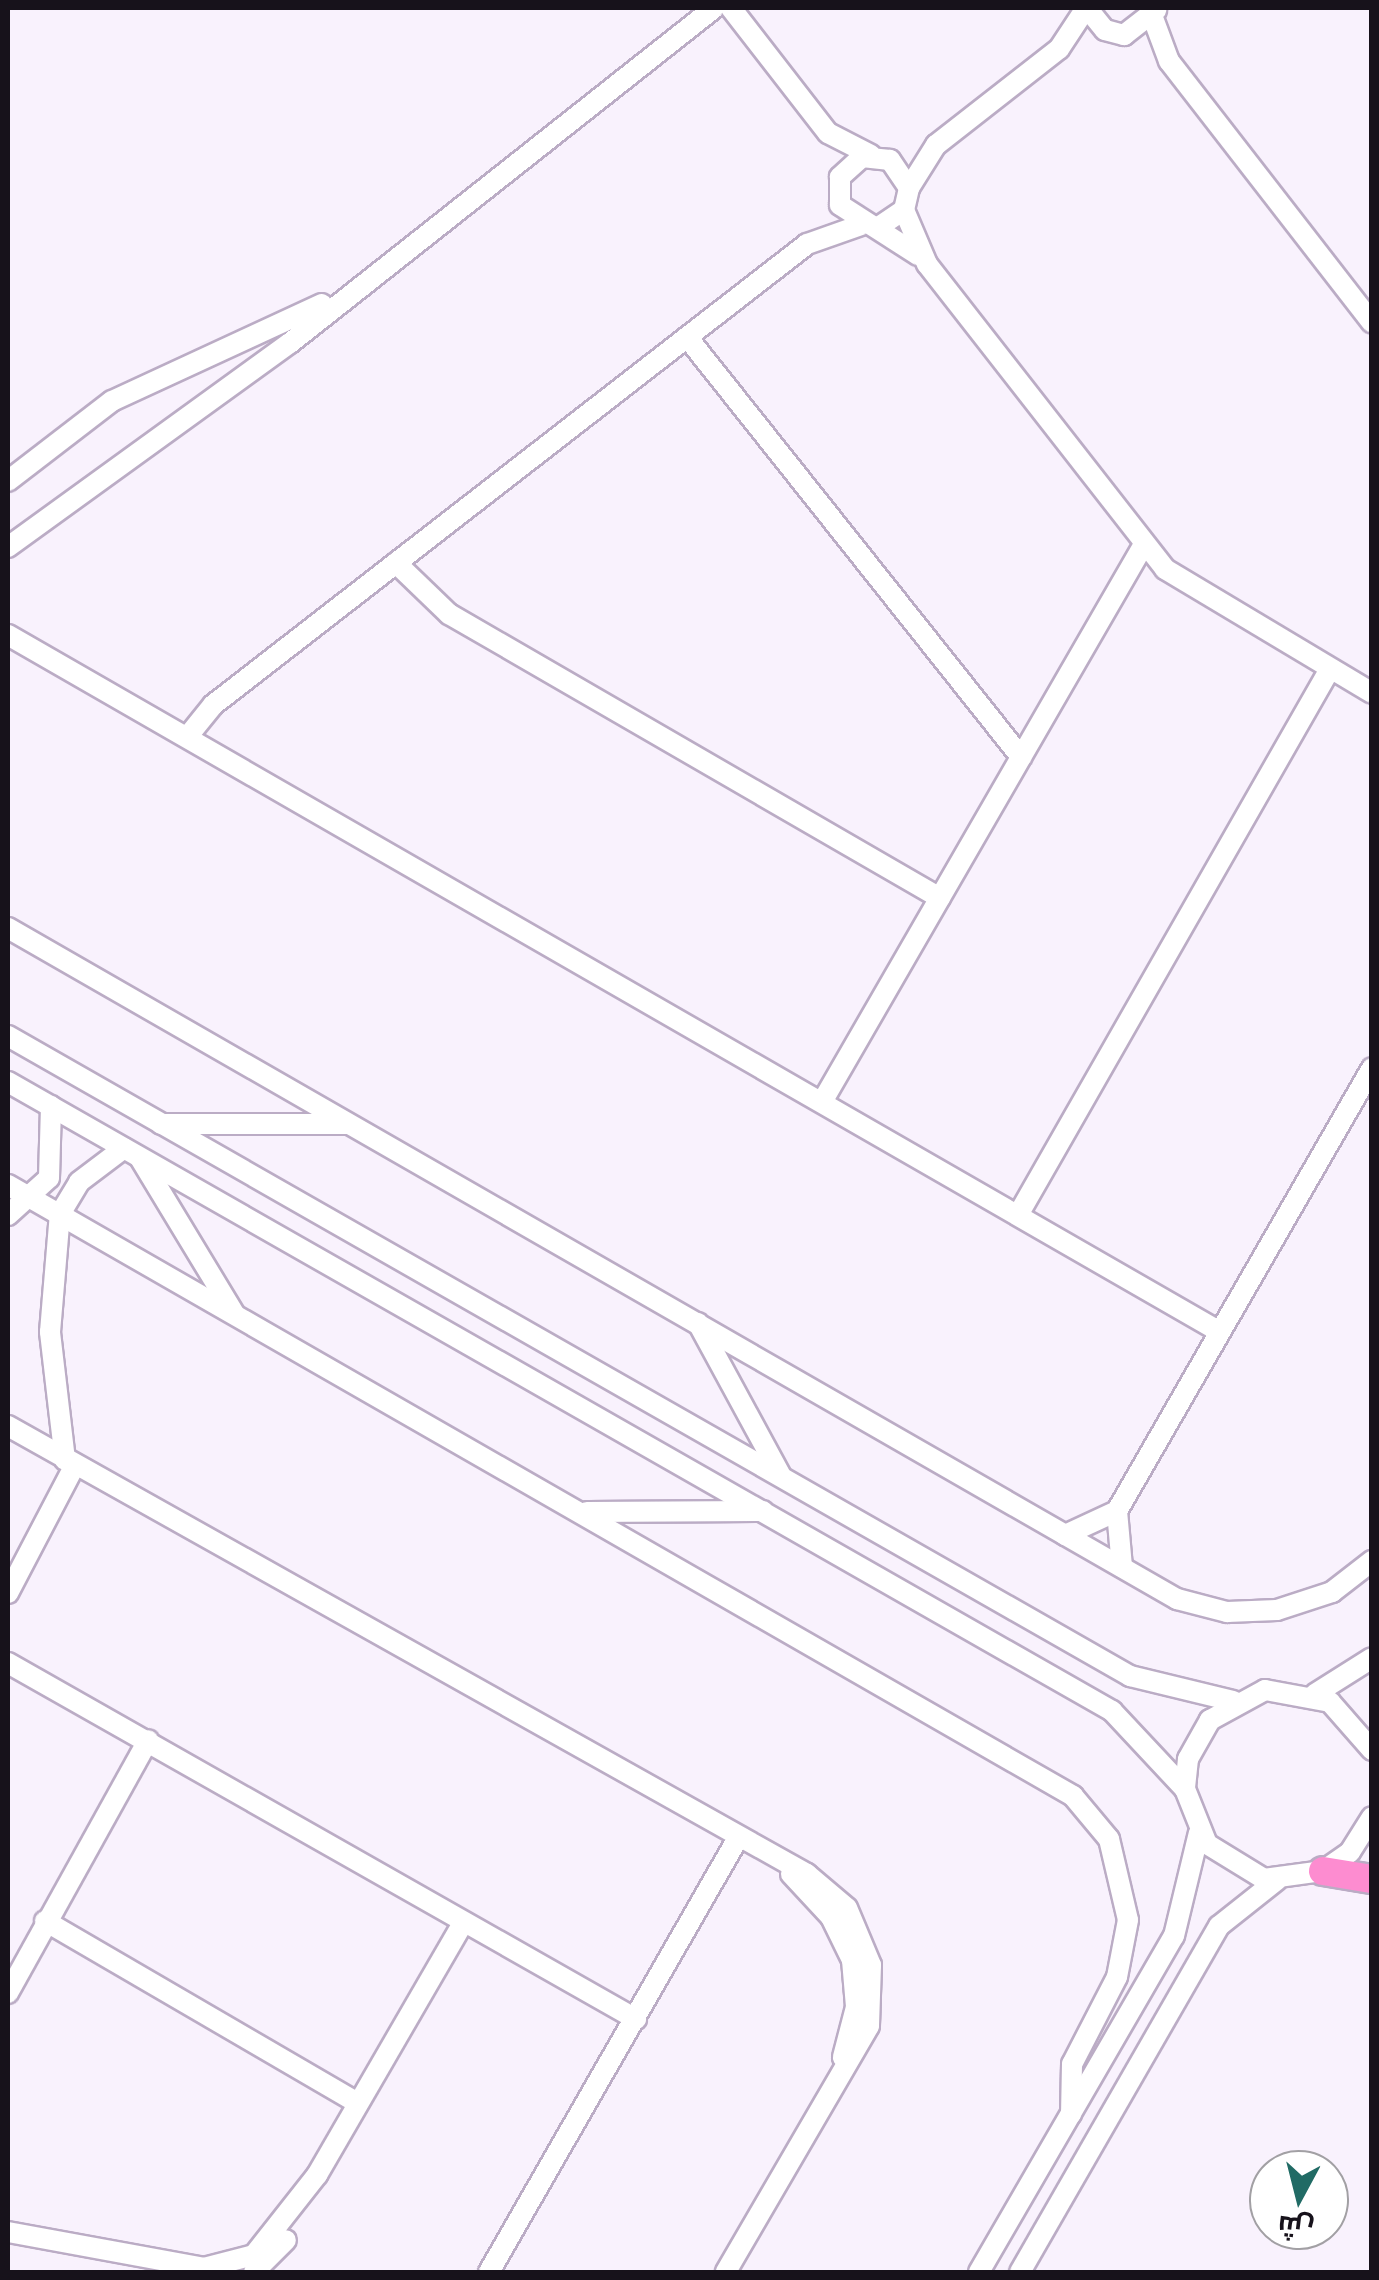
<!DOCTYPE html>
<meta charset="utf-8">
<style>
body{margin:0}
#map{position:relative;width:1379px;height:2280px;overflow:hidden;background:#f9f2fd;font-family:Figtree,Cairo,sans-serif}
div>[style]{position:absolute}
.roads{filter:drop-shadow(2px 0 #bbacc5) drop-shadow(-2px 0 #bbacc5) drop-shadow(0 2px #bbacc5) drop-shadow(0 -2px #bbacc5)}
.minor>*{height:20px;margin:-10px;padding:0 10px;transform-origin:10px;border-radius:10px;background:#fff}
.highway>*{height:28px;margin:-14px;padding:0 14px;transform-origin:14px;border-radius:14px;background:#fd8cd0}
span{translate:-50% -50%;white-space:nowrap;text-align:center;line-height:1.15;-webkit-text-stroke:8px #fff;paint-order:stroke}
.frame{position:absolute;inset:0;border:10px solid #17121b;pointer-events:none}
.north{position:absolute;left:1249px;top:2150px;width:100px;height:100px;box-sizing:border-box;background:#fff;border:2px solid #a2a0a4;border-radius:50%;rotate:187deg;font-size:28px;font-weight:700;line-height:40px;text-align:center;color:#17121b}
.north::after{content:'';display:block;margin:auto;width:35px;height:45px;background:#216b65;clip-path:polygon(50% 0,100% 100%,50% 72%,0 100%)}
</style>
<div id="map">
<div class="roads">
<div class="minor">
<div style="left:731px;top:8px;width:158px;rotate:52.2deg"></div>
<div style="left:828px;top:133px;width:48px;rotate:27.1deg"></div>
<div style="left:1087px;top:8px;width:28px;rotate:51deg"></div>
<div style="left:1105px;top:30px;width:20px;rotate:15deg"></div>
<div style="left:1124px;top:35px;width:41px;rotate:-38deg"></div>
<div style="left:1153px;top:18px;width:46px;rotate:69.6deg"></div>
<div style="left:1169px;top:61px;width:331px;rotate:52.2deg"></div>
<div style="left:909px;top:188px;width:51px;rotate:-57.9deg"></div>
<div style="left:936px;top:145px;width:156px;rotate:-38deg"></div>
<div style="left:1059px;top:49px;width:49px;rotate:-56.6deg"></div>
<div style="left:904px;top:210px;width:59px;rotate:66.9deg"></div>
<div style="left:927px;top:264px;width:387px;rotate:52deg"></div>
<div style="left:1165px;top:569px;width:241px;rotate:30.9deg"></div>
<div style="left:880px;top:226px;width:29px;rotate:-34deg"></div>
<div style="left:904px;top:210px;width:23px;rotate:-77deg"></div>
<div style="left:909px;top:188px;width:34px;rotate:-124deg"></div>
<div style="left:890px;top:160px;width:28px;rotate:-174deg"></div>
<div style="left:862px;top:157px;width:30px;rotate:138deg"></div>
<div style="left:840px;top:177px;width:28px;rotate:90deg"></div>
<div style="left:840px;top:205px;width:93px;rotate:32.7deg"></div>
<div style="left:687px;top:337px;width:537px;rotate:51.51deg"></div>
<div style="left:8px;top:481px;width:131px;rotate:-37.6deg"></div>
<div style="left:112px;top:401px;width:231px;rotate:-24.8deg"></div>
<div style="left:8px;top:547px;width:348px;rotate:-35.9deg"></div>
<div style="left:290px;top:343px;width:540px;rotate:-38.31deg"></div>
<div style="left:396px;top:563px;width:74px;rotate:43.9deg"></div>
<div style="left:449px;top:614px;width:567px;rotate:30.05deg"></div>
<div style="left:8px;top:635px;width:1398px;rotate:29.9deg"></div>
<div style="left:188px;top:736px;width:40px;rotate:-51deg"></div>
<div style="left:213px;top:705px;width:752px;rotate:-37.81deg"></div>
<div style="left:807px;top:244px;width:57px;rotate:-19.4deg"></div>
<div style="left:8px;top:928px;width:1348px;rotate:29.86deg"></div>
<div style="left:1177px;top:1599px;width:52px;rotate:14.6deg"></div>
<div style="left:1227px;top:1612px;width:50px;rotate:-2.3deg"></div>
<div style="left:1277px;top:1610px;width:58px;rotate:-18.1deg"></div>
<div style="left:1332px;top:1592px;width:51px;rotate:-37.8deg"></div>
<div style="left:8px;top:1036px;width:1292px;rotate:29.7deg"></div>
<div style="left:1130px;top:1676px;width:106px;rotate:13.6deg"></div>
<div style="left:8px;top:1082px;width:1271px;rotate:29.67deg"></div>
<div style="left:1112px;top:1711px;width:107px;rotate:46.9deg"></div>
<div style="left:822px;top:1102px;width:642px;rotate:-60deg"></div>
<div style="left:161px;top:1124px;width:186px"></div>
<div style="left:140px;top:1158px;width:181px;rotate:58.8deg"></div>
<div style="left:8px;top:1185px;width:1228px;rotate:29.84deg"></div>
<div style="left:1073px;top:1796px;width:56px;rotate:50.1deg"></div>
<div style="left:1109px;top:1839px;width:83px;rotate:76.8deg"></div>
<div style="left:1128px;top:1920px;width:58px;rotate:100.9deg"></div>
<div style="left:1117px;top:1977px;width:98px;rotate:117.3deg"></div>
<div style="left:1072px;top:2064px;width:50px;rotate:91.1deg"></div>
<div style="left:8px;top:1215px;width:55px;rotate:-42.1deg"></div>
<div style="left:49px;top:1178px;width:72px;rotate:-88.4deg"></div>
<div style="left:1018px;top:1215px;width:629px;rotate:-60.26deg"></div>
<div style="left:698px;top:1323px;width:172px;rotate:61.5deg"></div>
<div style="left:8px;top:1426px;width:916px;rotate:29.28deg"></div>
<div style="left:807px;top:1874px;width:52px;rotate:40.4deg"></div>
<div style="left:847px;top:1908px;width:62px;rotate:67.2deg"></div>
<div style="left:871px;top:1965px;width:61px;rotate:91.9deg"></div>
<div style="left:869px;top:2026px;width:285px;rotate:120.2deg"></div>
<div style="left:65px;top:1460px;width:129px;rotate:-96.7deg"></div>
<div style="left:50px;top:1332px;width:118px;rotate:-85.2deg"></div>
<div style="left:60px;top:1214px;width:37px;rotate:-59deg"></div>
<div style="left:79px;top:1182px;width:56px;rotate:-37.1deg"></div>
<div style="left:587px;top:1512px;width:176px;rotate:-0.3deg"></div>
<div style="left:1065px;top:1535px;width:57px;rotate:-24.8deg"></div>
<div style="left:1122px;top:1567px;width:56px;rotate:-95.1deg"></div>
<div style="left:1117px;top:1511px;width:511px;rotate:-60.07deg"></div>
<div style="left:8px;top:1593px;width:144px;rotate:-62.4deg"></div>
<div style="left:8px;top:1663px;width:722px;rotate:29.55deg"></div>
<div style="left:1315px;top:1694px;width:67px;rotate:-32.3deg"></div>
<div style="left:1372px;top:1750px;width:64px;rotate:-131.2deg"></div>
<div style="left:1330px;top:1702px;width:66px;rotate:-169.5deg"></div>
<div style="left:1265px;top:1690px;width:63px;rotate:151.4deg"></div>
<div style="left:1210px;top:1720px;width:45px;rotate:119.4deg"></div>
<div style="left:1188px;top:1759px;width:30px;rotate:96deg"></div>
<div style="left:1185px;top:1789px;width:59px;rotate:68.2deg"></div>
<div style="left:1207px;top:1844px;width:67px;rotate:31.6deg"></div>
<div style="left:1264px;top:1879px;width:60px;rotate:-7.7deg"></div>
<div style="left:1323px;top:1871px;width:33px;rotate:-35deg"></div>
<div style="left:1350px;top:1852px;width:41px;rotate:-57.8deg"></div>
<div style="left:791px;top:1874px;width:59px;rotate:47.1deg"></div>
<div style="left:831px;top:1917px;width:48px;rotate:64deg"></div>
<div style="left:852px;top:1960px;width:47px;rotate:85.1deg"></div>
<div style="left:856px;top:2007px;width:52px;rotate:104.6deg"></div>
<div style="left:45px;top:1921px;width:362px;rotate:30.2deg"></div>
<div style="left:8px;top:1993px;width:289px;rotate:-61deg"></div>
<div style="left:8px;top:2232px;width:199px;rotate:10.4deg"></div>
<div style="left:204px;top:2268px;width:52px;rotate:-14.6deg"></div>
<div style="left:254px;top:2255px;width:102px;rotate:-51.8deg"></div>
<div style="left:317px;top:2175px;width:291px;rotate:-59.9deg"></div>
<div style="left:254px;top:2272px;width:45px;rotate:-45deg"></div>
<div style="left:489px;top:2272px;width:500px;rotate:-60.16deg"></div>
<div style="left:979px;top:2272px;width:388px;rotate:-59.9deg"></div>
<div style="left:1174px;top:1936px;width:106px;rotate:-76.4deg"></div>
<div style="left:1020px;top:2272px;width:399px;rotate:-60.1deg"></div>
<div style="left:1219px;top:1926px;width:74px;rotate:-38.4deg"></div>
</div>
<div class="highway">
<div style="left:1323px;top:1871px;width:50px;rotate:9.3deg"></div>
</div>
</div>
<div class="frame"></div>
<div class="north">ش</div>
</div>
